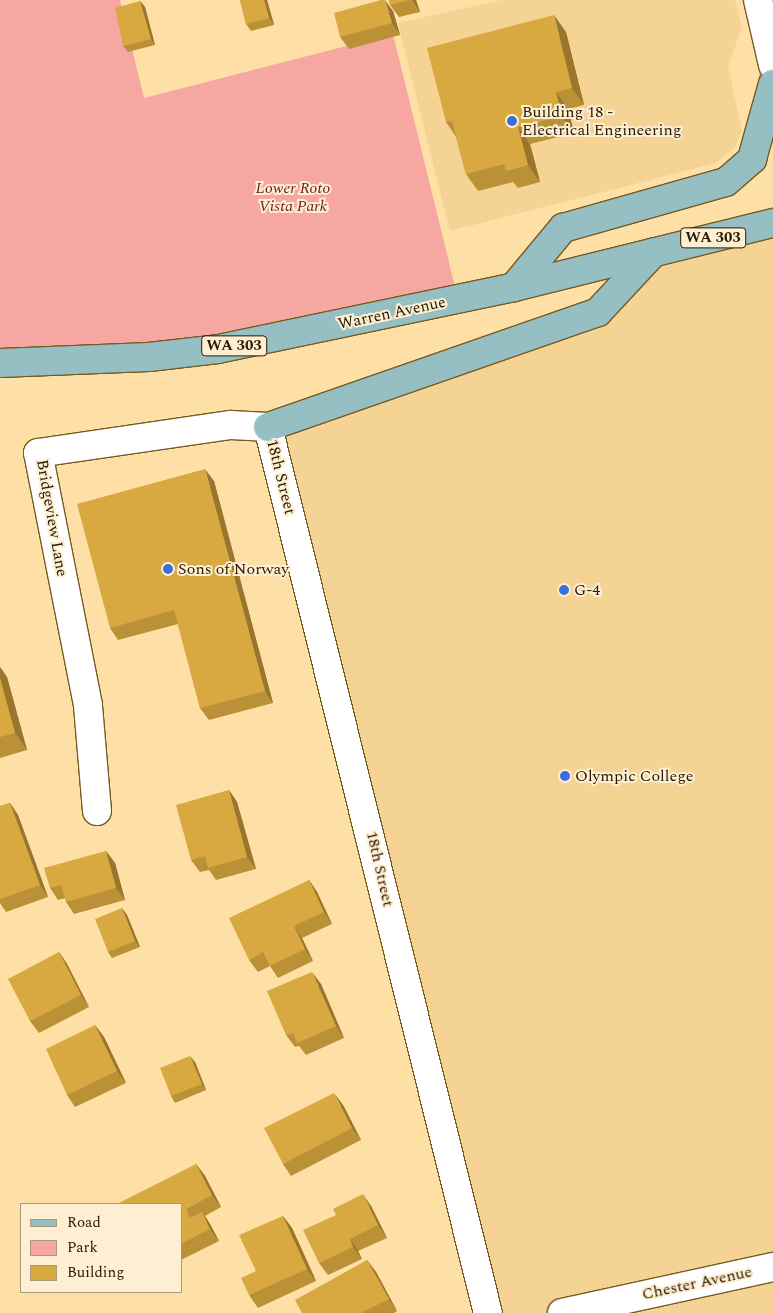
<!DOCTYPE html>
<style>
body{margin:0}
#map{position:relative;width:773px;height:1313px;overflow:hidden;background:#fee0a6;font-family:Spectral,serif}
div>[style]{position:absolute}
.built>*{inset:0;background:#f4d394}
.green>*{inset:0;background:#f7a7a2}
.roads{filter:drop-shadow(1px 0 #755b22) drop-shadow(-1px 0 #755b22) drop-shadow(0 1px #755b22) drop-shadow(0 -1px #755b22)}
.minor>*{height:28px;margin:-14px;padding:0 14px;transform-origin:14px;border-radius:14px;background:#fff}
.major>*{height:28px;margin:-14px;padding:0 14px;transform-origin:14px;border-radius:14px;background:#95bfc3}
.wall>*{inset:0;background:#bb9138}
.shaded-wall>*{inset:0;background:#98762e}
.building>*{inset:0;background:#d9a941}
.dots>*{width:14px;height:14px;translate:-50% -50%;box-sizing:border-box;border:2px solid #feefd3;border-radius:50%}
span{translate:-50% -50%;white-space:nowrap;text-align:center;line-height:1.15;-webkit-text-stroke:4px #feefd3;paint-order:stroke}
.shield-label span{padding:1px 4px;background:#feefd3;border:1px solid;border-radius:4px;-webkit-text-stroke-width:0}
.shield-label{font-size:15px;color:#271900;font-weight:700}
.poi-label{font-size:16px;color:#271900}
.left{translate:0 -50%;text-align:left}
.park-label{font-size:16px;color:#6e1b1e;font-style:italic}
.street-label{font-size:16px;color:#271900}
.legend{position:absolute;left:20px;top:1203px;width:162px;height:90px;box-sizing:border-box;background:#feefd3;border:1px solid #a8997f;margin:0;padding:6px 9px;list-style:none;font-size:15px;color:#271900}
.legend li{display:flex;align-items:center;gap:10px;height:25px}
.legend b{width:25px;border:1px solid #a8997f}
</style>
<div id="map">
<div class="built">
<div style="clip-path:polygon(502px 0,735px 0,742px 27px,728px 67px,742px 131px,735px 147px,716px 163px,450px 231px,398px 23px)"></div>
<div style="clip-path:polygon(773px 222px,773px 1313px,488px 1313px,268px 427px,598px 312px,653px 253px)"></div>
</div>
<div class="green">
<div style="clip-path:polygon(0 0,120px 0,144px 98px,393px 34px,458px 299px,392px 314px,0 363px)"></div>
</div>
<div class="roads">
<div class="minor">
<div style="left:758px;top:0;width:67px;rotate:77deg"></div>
<div style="left:97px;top:811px;width:106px;rotate:-94.9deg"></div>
<div style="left:88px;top:705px;width:257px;rotate:-101.2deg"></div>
<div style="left:38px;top:453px;width:195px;rotate:-8.3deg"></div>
<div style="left:231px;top:425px;width:37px;rotate:3deg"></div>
<div style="left:268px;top:427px;width:913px;rotate:76.06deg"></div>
<div style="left:562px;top:1313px;width:216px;rotate:-12.3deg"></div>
</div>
<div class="major">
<div style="left:514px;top:287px;width:77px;rotate:-50.3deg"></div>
<div style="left:563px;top:228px;width:169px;rotate:-15.8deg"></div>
<div style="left:726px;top:182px;width:35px;rotate:-41deg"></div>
<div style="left:752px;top:159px;width:78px;rotate:-74.4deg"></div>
<div style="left:0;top:363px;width:149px;rotate:-2.3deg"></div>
<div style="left:149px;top:357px;width:69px;rotate:-6.6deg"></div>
<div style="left:218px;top:349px;width:302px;rotate:-11.8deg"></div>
<div style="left:514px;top:287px;width:267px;rotate:-13.9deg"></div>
<div style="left:268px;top:427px;width:349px;rotate:-19.2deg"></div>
<div style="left:598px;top:312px;width:81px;rotate:-47deg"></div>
</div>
</div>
<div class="wall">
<div style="clip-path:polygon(240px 0,267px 0,274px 25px,251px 31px,246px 24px)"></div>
<div style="clip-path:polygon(389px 0,416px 0,420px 12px,399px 17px,390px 5px)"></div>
<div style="clip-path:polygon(140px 1px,145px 7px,155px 45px,128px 52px,123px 46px)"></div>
<div style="clip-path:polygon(393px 11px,400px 35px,349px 49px,340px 37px)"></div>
<div style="clip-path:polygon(566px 32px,584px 105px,568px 109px,574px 133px,530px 144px,540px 182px,518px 188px,513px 182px,478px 191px,466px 174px,456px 137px,446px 122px)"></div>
<div style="clip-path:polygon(214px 481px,273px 703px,209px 720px,200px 708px,178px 624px,118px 640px,110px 628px)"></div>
<div style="clip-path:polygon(0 667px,7px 677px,27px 750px,0 758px)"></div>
<div style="clip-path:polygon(229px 790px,237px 802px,256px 869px,216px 880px,209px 870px,200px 872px,191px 860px)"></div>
<div style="clip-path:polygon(10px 803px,18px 815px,48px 897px,6px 912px,0 903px,0 806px)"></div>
<div style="clip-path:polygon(106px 851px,115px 863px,125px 900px,74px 914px,66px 902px,65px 898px,58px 900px,50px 888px)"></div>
<div style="clip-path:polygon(309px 880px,317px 892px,332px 924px,302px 938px,313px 961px,278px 978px,270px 966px,258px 972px,249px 960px)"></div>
<div style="clip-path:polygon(122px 908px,127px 915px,140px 947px,112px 958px,108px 952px)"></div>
<div style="clip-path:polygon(59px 952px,67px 964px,89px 1007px,39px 1033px,30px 1021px)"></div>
<div style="clip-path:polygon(321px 984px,344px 1038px,306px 1055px,299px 1046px,295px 1047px,286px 1035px)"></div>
<div style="clip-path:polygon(95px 1025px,104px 1037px,126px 1083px,75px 1107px,67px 1095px)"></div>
<div style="clip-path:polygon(195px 1062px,206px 1090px,175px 1103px,171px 1096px)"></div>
<div style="clip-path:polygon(343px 1105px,361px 1140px,291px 1176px,283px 1164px)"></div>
<div style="clip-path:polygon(196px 1164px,205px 1176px,221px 1207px,205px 1216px,210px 1224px,219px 1241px,181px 1260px,181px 1204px)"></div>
<div style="clip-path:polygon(371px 1206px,387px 1238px,358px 1251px,362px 1259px,328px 1275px,319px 1263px)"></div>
<div style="clip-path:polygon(283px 1216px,292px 1228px,316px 1281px,258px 1308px,249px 1295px,256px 1271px)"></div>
<div style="clip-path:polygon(367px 1260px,376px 1272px,397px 1311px,394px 1313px,302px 1313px)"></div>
</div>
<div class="shaded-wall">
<div style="clip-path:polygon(264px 0,267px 0,274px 25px,269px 18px)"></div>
<div style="clip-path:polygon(385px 0,393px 11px,400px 35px,392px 23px)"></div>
<div style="clip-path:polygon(412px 0,416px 0,420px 12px)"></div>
<div style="clip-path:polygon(140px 1px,145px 7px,155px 45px,151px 39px)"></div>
<div style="clip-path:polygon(554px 15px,566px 32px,584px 105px,572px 88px)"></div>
<div style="clip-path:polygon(556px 92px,568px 109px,574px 133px,562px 116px)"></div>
<div style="clip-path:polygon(518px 127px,530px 144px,540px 182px,528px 165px)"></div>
<div style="clip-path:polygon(205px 469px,214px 481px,273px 703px,265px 691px)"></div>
<div style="clip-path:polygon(0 667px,7px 677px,27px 750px,15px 733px,0 678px)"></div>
<div style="clip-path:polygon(229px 790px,237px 802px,256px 869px,247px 857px)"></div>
<div style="clip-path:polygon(10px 803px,18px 815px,48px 897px,40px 885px)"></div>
<div style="clip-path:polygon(106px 851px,115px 863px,125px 900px,116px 888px)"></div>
<div style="clip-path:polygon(309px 880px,317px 892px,332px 924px,324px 912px)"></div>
<div style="clip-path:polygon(122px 908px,127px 915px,140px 947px,135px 941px)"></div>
<div style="clip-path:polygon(294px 926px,302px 938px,313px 961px,305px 949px)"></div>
<div style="clip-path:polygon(59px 952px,67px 964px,89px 1007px,81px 995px)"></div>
<div style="clip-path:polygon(312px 972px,321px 984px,344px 1038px,336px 1026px)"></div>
<div style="clip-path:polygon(95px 1025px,104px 1037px,126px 1083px,117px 1071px)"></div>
<div style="clip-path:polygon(190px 1056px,195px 1062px,206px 1090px,202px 1084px)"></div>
<div style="clip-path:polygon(334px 1093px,343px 1105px,361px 1140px,352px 1128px)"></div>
<div style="clip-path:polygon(196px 1164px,205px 1176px,221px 1207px,212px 1195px)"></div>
<div style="clip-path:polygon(363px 1194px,371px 1206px,387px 1238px,378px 1225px)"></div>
<div style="clip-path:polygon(202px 1212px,210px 1224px,219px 1241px,210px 1229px)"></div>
<div style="clip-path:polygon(283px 1216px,292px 1228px,316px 1281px,307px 1269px)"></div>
<div style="clip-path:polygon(350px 1239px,358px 1251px,362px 1259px,353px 1247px)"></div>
<div style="clip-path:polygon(367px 1260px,376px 1272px,397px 1311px,389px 1299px)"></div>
</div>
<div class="building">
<div style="clip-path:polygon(240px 0,264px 0,269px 18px,246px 24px)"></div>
<div style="clip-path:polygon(381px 0,385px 0,392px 23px,340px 37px,334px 13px)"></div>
<div style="clip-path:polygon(389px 0,409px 0,390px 5px)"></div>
<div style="clip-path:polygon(140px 1px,151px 39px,123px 46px,115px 8px)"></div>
<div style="clip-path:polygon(554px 15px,572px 88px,556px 92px,562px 116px,518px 127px,528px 165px,506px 171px,504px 164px,466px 174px,452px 121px,446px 122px,427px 48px)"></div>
<div style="clip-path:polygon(205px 469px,265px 691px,200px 708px,174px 610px,110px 628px,77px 504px)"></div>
<div style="clip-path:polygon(0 678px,15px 733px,0 737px)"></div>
<div style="clip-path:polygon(229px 790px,247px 857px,208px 868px,205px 856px,191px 860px,176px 805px)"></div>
<div style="clip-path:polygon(10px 803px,40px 885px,0 899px,0 806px)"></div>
<div style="clip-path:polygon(106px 851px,116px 888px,66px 902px,61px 885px,50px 888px,44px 868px)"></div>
<div style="clip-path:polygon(309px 880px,324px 912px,294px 926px,305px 949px,270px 966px,263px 952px,249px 960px,229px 918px)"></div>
<div style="clip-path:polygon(122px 908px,135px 941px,108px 952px,95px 919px)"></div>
<div style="clip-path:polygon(59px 952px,81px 995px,30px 1021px,8px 979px)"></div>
<div style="clip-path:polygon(312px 972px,336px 1026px,297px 1043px,293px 1033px,286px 1035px,267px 991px)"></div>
<div style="clip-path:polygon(95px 1025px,117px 1071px,67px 1095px,46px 1049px)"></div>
<div style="clip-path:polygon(190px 1056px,202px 1084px,171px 1096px,160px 1068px)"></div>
<div style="clip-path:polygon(334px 1093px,352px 1128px,283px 1164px,264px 1128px)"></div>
<div style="clip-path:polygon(196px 1164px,212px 1195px,186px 1209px,190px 1218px,202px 1212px,210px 1229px,181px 1244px,181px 1204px,117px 1204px)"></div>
<div style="clip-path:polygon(363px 1194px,378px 1225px,350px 1239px,353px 1247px,319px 1263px,303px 1230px,336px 1215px,333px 1209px)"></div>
<div style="clip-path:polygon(283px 1216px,307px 1269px,249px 1295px,241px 1278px,256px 1271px,239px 1235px)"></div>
<div style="clip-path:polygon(367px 1260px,389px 1299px,361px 1313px,302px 1313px,295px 1300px)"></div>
</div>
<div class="dots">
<div style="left:512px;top:121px;background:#3c6ede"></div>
<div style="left:168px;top:569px;background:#3c6ede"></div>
<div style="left:564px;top:590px;background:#3c6ede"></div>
<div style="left:565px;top:776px;background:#3c6ede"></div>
</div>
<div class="shield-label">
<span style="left:713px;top:238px">WA 303</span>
<span style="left:234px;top:346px">WA 303</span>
</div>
<div class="poi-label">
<span class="left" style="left:522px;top:121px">Building 18 -<br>Electrical Engineering</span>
<span class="left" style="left:178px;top:569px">Sons of Norway</span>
<span class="left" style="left:574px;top:590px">G-4</span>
<span class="left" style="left:575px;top:776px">Olympic College</span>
</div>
<div class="park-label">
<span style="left:293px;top:197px">Lower Roto<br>Vista Park</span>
</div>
<div class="street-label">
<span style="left:392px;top:313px;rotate:-12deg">Warren Avenue</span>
<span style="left:281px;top:477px;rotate:76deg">18th Street</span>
<span style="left:52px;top:518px;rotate:80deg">Bridgeview Lane</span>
<span style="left:380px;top:869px;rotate:77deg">18th Street</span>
<span style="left:697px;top:1283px;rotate:-12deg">Chester Avenue</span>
</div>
<ul class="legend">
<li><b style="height:6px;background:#95bfc3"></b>Road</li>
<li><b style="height:14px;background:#f7a7a2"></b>Park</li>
<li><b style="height:14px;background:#d9a941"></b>Building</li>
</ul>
</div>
